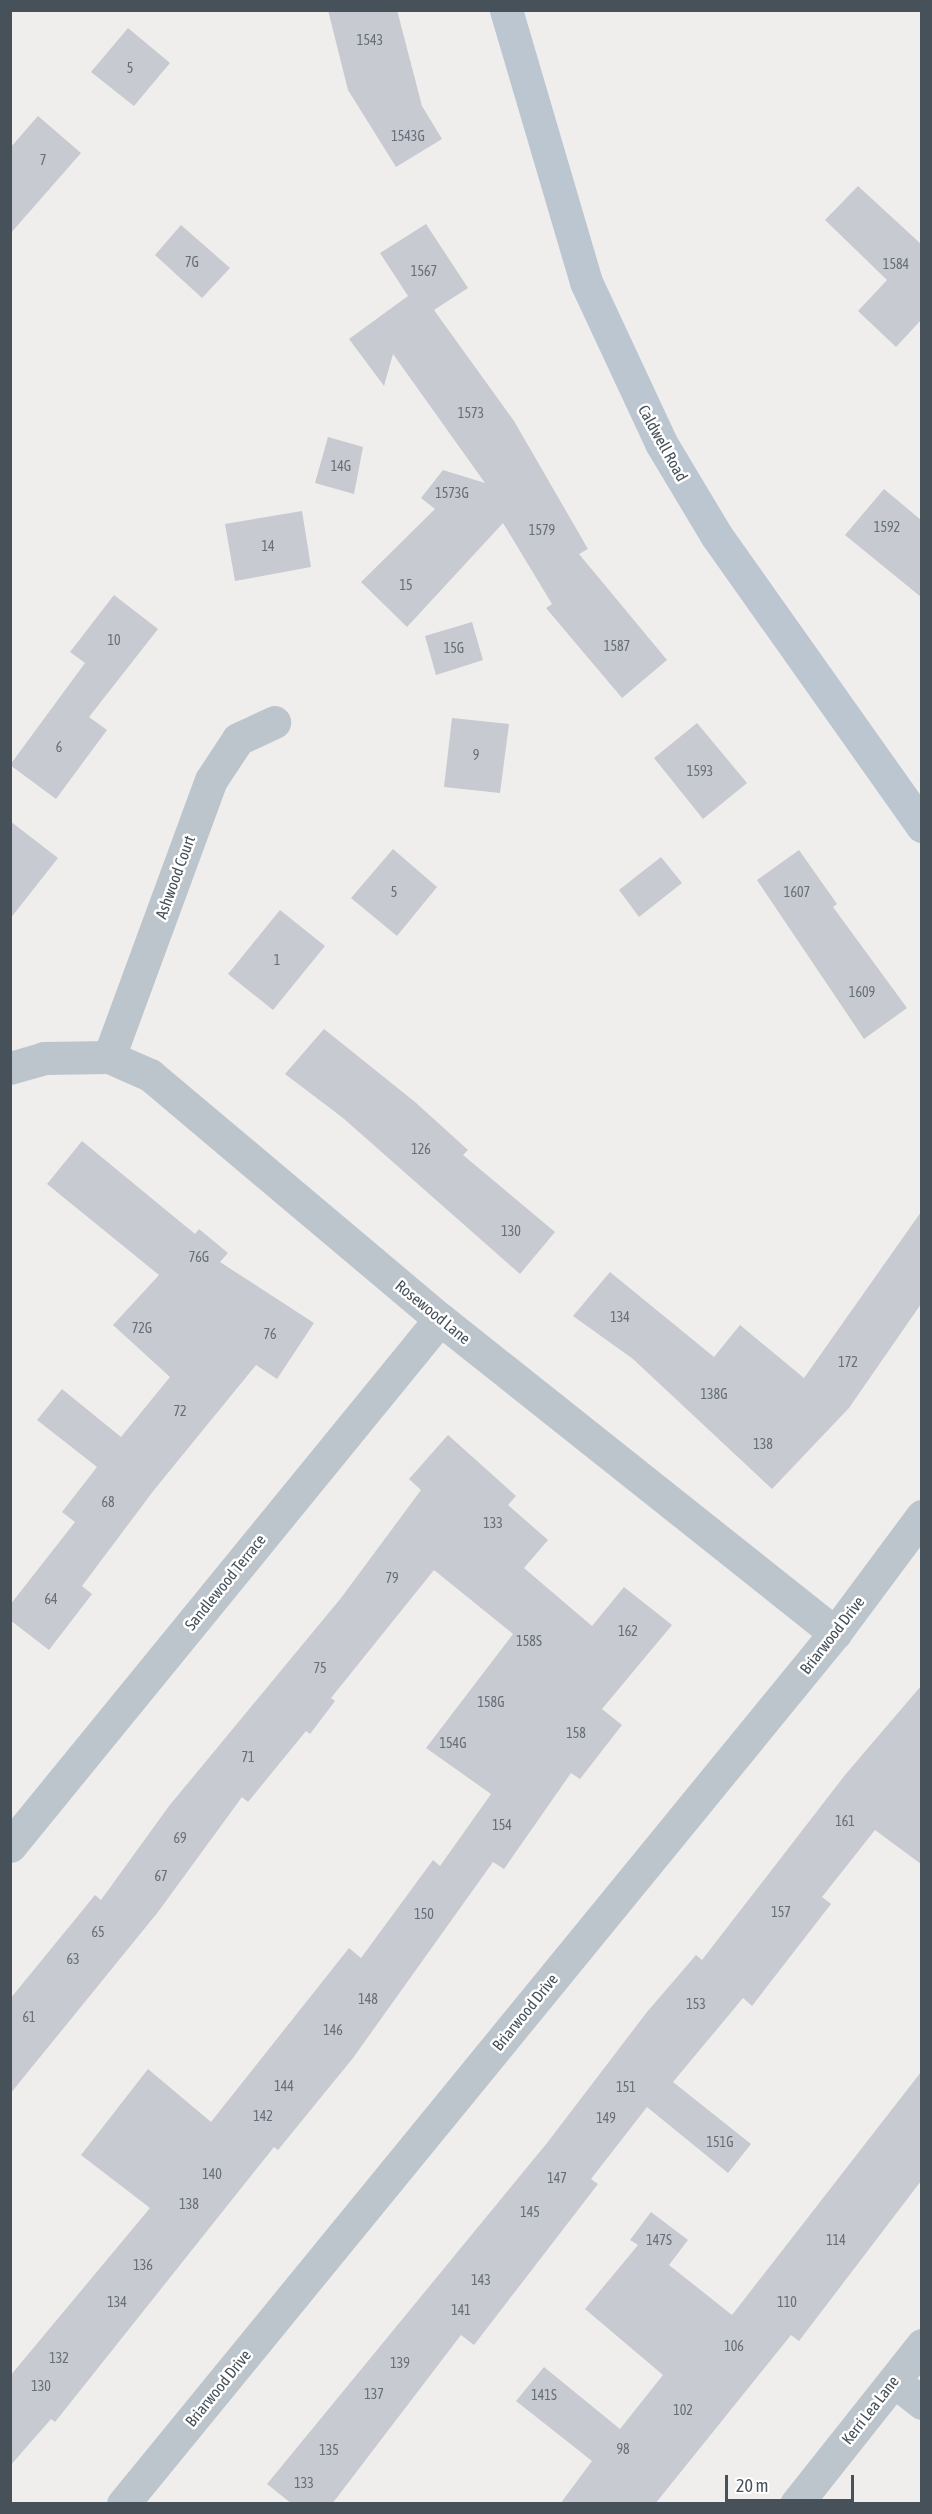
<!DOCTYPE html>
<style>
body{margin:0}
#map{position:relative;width:932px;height:2514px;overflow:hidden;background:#f0eded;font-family:"Asap Condensed",sans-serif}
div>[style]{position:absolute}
.building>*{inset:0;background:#c7cad0}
.street>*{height:33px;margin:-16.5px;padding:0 16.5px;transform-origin:16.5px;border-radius:16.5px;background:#bcc5cc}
.secondary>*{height:33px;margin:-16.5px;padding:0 16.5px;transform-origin:16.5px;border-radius:16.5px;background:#bcc6d1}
span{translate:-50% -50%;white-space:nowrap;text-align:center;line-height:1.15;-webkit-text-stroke:5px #fff;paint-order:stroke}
.number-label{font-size:14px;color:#666f78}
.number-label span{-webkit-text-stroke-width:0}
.street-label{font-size:16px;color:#46515a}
.frame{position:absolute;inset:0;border:12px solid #46515a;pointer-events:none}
.scale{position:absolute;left:725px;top:2475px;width:129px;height:27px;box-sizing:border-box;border:3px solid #46515a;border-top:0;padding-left:8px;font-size:18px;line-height:21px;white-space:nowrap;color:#46515a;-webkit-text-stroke:4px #fff;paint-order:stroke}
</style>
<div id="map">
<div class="building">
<div style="clip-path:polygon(328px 10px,397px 10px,422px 106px,442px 139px,396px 167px,348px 90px)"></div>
<div style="clip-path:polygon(128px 28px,170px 63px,134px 106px,91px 72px)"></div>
<div style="clip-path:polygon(38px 116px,81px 153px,10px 234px,10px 148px)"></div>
<div style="clip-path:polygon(858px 186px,921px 244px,921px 320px,896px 347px,858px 311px,887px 280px,825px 220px)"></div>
<div style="clip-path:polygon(426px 224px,468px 288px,434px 310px,514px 421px,588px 549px,579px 554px,667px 660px,622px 698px,546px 608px,552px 604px,503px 523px,407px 627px,361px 582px,435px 509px,421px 498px,443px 470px,485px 483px,393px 354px,384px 386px,349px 339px,408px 296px,380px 253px)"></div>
<div style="clip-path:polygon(181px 225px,230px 268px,202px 298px,155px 255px)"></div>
<div style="clip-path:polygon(328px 437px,363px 447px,354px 494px,315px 483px)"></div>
<div style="clip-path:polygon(884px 489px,921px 520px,921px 597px,845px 535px)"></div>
<div style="clip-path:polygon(302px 511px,311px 567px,235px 581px,225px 524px)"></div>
<div style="clip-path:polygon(114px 595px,158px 629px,89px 717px,107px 730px,56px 799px,10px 765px,85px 663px,70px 652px)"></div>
<div style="clip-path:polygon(472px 622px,483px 660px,436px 675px,425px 636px)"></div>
<div style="clip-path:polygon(452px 718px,509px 724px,500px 793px,444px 787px)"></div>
<div style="clip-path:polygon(697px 723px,747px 783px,703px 819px,654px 758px)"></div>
<div style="clip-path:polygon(10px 821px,58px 858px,10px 919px)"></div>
<div style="clip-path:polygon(393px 849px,437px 887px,397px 936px,351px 898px)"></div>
<div style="clip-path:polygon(799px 850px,837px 904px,833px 907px,907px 1008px,864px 1039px,757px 880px)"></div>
<div style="clip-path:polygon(661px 857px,682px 883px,639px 917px,619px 890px)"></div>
<div style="clip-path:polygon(280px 910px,325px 946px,273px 1010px,228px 974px)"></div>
<div style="clip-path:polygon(324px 1029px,415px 1102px,468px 1150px,463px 1155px,555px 1232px,520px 1274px,343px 1118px,285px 1074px)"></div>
<div style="clip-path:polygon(82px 1141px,195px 1234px,199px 1229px,228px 1253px,220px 1262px,314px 1323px,277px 1379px,256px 1365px,154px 1490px,82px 1586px,92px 1594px,49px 1650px,10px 1620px,10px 1605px,75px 1522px,62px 1512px,97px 1467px,37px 1420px,62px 1389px,121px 1437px,170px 1377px,113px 1325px,159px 1275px,47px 1184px)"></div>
<div style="clip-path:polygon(921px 1212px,921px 1304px,849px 1408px,772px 1489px,633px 1359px,573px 1316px,610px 1272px,714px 1357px,740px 1325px,804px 1378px)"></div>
<div style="clip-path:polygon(448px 1435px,516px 1496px,508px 1505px,548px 1540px,524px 1568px,592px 1626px,624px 1587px,672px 1625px,602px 1709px,622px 1725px,580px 1779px,571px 1773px,504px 1869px,493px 1862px,353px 2058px,278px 2150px,274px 2147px,55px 2422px,51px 2419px,10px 2466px,10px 2376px,150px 2208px,81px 2155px,148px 2069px,211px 2122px,349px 1948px,361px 1958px,433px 1860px,440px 1866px,491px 1794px,426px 1748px,513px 1634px,434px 1570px,331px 1698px,335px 1701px,310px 1734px,306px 1731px,248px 1802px,242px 1797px,158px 1912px,10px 2094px,10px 1999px,95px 1895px,101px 1900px,169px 1806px,341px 1598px,421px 1490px,409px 1479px)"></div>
<div style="clip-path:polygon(921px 1686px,921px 1864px,875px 1830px,822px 1897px,831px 1904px,752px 2006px,743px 1998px,673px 2082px,751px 2144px,728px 2173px,647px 2107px,591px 2179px,598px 2184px,474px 2345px,461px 2335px,332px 2504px,292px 2504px,267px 2484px,547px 2143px,647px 2012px,696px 1955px,702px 1960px,845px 1775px)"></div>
<div style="clip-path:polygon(921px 2072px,921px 2181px,799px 2341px,791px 2335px,655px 2504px,560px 2504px,592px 2461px,516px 2401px,544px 2367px,620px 2429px,663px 2375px,585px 2309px,638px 2245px,630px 2240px,651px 2212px,688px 2240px,669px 2265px,732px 2315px)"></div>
</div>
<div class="street">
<div style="left:109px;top:1057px;width:295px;rotate:-69.8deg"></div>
<div style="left:211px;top:780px;width:49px;rotate:-56.6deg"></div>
<div style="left:238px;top:739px;width:40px;rotate:-25deg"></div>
<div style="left:10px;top:1068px;width:35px;rotate:-16deg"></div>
<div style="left:44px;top:1058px;width:65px;rotate:-0.9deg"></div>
<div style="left:109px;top:1057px;width:45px;rotate:23.7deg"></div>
<div style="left:150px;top:1075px;width:379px;rotate:40.1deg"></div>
<div style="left:440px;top:1319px;width:505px;rotate:38.48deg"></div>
<div style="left:10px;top:1846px;width:680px;rotate:-50.79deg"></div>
<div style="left:894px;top:2381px;width:36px;rotate:38deg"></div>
<div style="left:123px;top:2504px;width:1125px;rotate:-50.74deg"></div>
<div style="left:835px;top:1633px;width:146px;rotate:-53.4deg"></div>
<div style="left:796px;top:2504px;width:203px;rotate:-51.6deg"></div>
</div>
<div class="secondary">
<div style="left:506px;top:10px;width:284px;rotate:73.6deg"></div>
<div style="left:586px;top:282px;width:178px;rotate:65deg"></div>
<div style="left:661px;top:443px;width:107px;rotate:59.1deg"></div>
<div style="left:716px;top:535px;width:357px;rotate:54.7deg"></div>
</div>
<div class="number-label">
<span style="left:370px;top:40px">1543</span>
<span style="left:130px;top:68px">5</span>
<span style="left:408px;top:136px">1543G</span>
<span style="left:43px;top:160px">7</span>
<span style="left:192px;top:262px">7G</span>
<span style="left:896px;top:264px">1584</span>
<span style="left:424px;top:271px">1567</span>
<span style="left:471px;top:413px">1573</span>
<span style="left:341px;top:466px">14G</span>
<span style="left:452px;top:493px">1573G</span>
<span style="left:887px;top:527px">1592</span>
<span style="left:542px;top:530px">1579</span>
<span style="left:268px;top:546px">14</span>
<span style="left:406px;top:585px">15</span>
<span style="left:114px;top:640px">10</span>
<span style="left:617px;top:646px">1587</span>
<span style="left:454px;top:648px">15G</span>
<span style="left:59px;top:747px">6</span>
<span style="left:476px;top:755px">9</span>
<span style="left:700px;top:771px">1593</span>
<span style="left:394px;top:892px">5</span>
<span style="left:797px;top:892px">1607</span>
<span style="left:277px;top:960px">1</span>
<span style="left:862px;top:992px">1609</span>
<span style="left:421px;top:1149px">126</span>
<span style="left:511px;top:1231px">130</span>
<span style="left:199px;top:1257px">76G</span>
<span style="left:620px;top:1317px">134</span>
<span style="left:142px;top:1328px">72G</span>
<span style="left:270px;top:1334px">76</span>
<span style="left:848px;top:1362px">172</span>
<span style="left:714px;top:1394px">138G</span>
<span style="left:180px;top:1411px">72</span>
<span style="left:763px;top:1444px">138</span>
<span style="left:108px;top:1502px">68</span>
<span style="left:493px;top:1523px">133</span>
<span style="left:392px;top:1578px">79</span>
<span style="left:51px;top:1599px">64</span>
<span style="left:628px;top:1631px">162</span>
<span style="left:529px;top:1641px">158S</span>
<span style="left:320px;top:1668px">75</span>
<span style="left:491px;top:1702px">158G</span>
<span style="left:576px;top:1733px">158</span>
<span style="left:453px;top:1743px">154G</span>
<span style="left:248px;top:1757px">71</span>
<span style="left:845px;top:1821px">161</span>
<span style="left:502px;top:1825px">154</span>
<span style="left:180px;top:1838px">69</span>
<span style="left:161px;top:1876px">67</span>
<span style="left:781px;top:1912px">157</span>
<span style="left:424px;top:1914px">150</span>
<span style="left:98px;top:1932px">65</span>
<span style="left:73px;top:1959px">63</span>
<span style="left:368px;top:1999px">148</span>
<span style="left:696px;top:2004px">153</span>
<span style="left:29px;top:2017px">61</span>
<span style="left:333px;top:2030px">146</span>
<span style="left:284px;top:2086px">144</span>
<span style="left:626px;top:2087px">151</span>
<span style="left:263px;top:2116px">142</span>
<span style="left:606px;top:2118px">149</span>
<span style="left:720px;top:2142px">151G</span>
<span style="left:212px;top:2174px">140</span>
<span style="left:557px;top:2178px">147</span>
<span style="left:189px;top:2204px">138</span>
<span style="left:530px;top:2212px">145</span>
<span style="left:659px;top:2240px">147S</span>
<span style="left:836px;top:2240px">114</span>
<span style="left:143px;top:2265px">136</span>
<span style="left:481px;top:2280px">143</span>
<span style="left:117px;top:2302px">134</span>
<span style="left:787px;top:2302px">110</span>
<span style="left:461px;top:2310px">141</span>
<span style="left:734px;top:2346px">106</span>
<span style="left:59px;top:2358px">132</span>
<span style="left:400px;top:2363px">139</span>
<span style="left:41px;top:2386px">130</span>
<span style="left:374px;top:2394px">137</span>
<span style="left:544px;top:2395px">141S</span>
<span style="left:683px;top:2410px">102</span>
<span style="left:623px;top:2449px">98</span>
<span style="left:329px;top:2450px">135</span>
<span style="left:304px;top:2483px">133</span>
</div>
<div class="street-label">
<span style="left:663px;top:443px;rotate:61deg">Caldwell Road</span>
<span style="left:175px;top:877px;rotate:-70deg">Ashwood Court</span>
<span style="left:433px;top:1312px;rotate:39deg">Rosewood Lane</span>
<span style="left:225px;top:1582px;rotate:-51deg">Sandlewood Terrace</span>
<span style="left:832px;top:1635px;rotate:-52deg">Briarwood Drive</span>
<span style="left:525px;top:2012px;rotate:-51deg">Briarwood Drive</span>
<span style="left:218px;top:2388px;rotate:-51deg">Briarwood Drive</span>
<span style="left:870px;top:2410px;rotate:-52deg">Kerri Lea Lane</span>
</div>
<div class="frame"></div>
<div class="scale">20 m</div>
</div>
